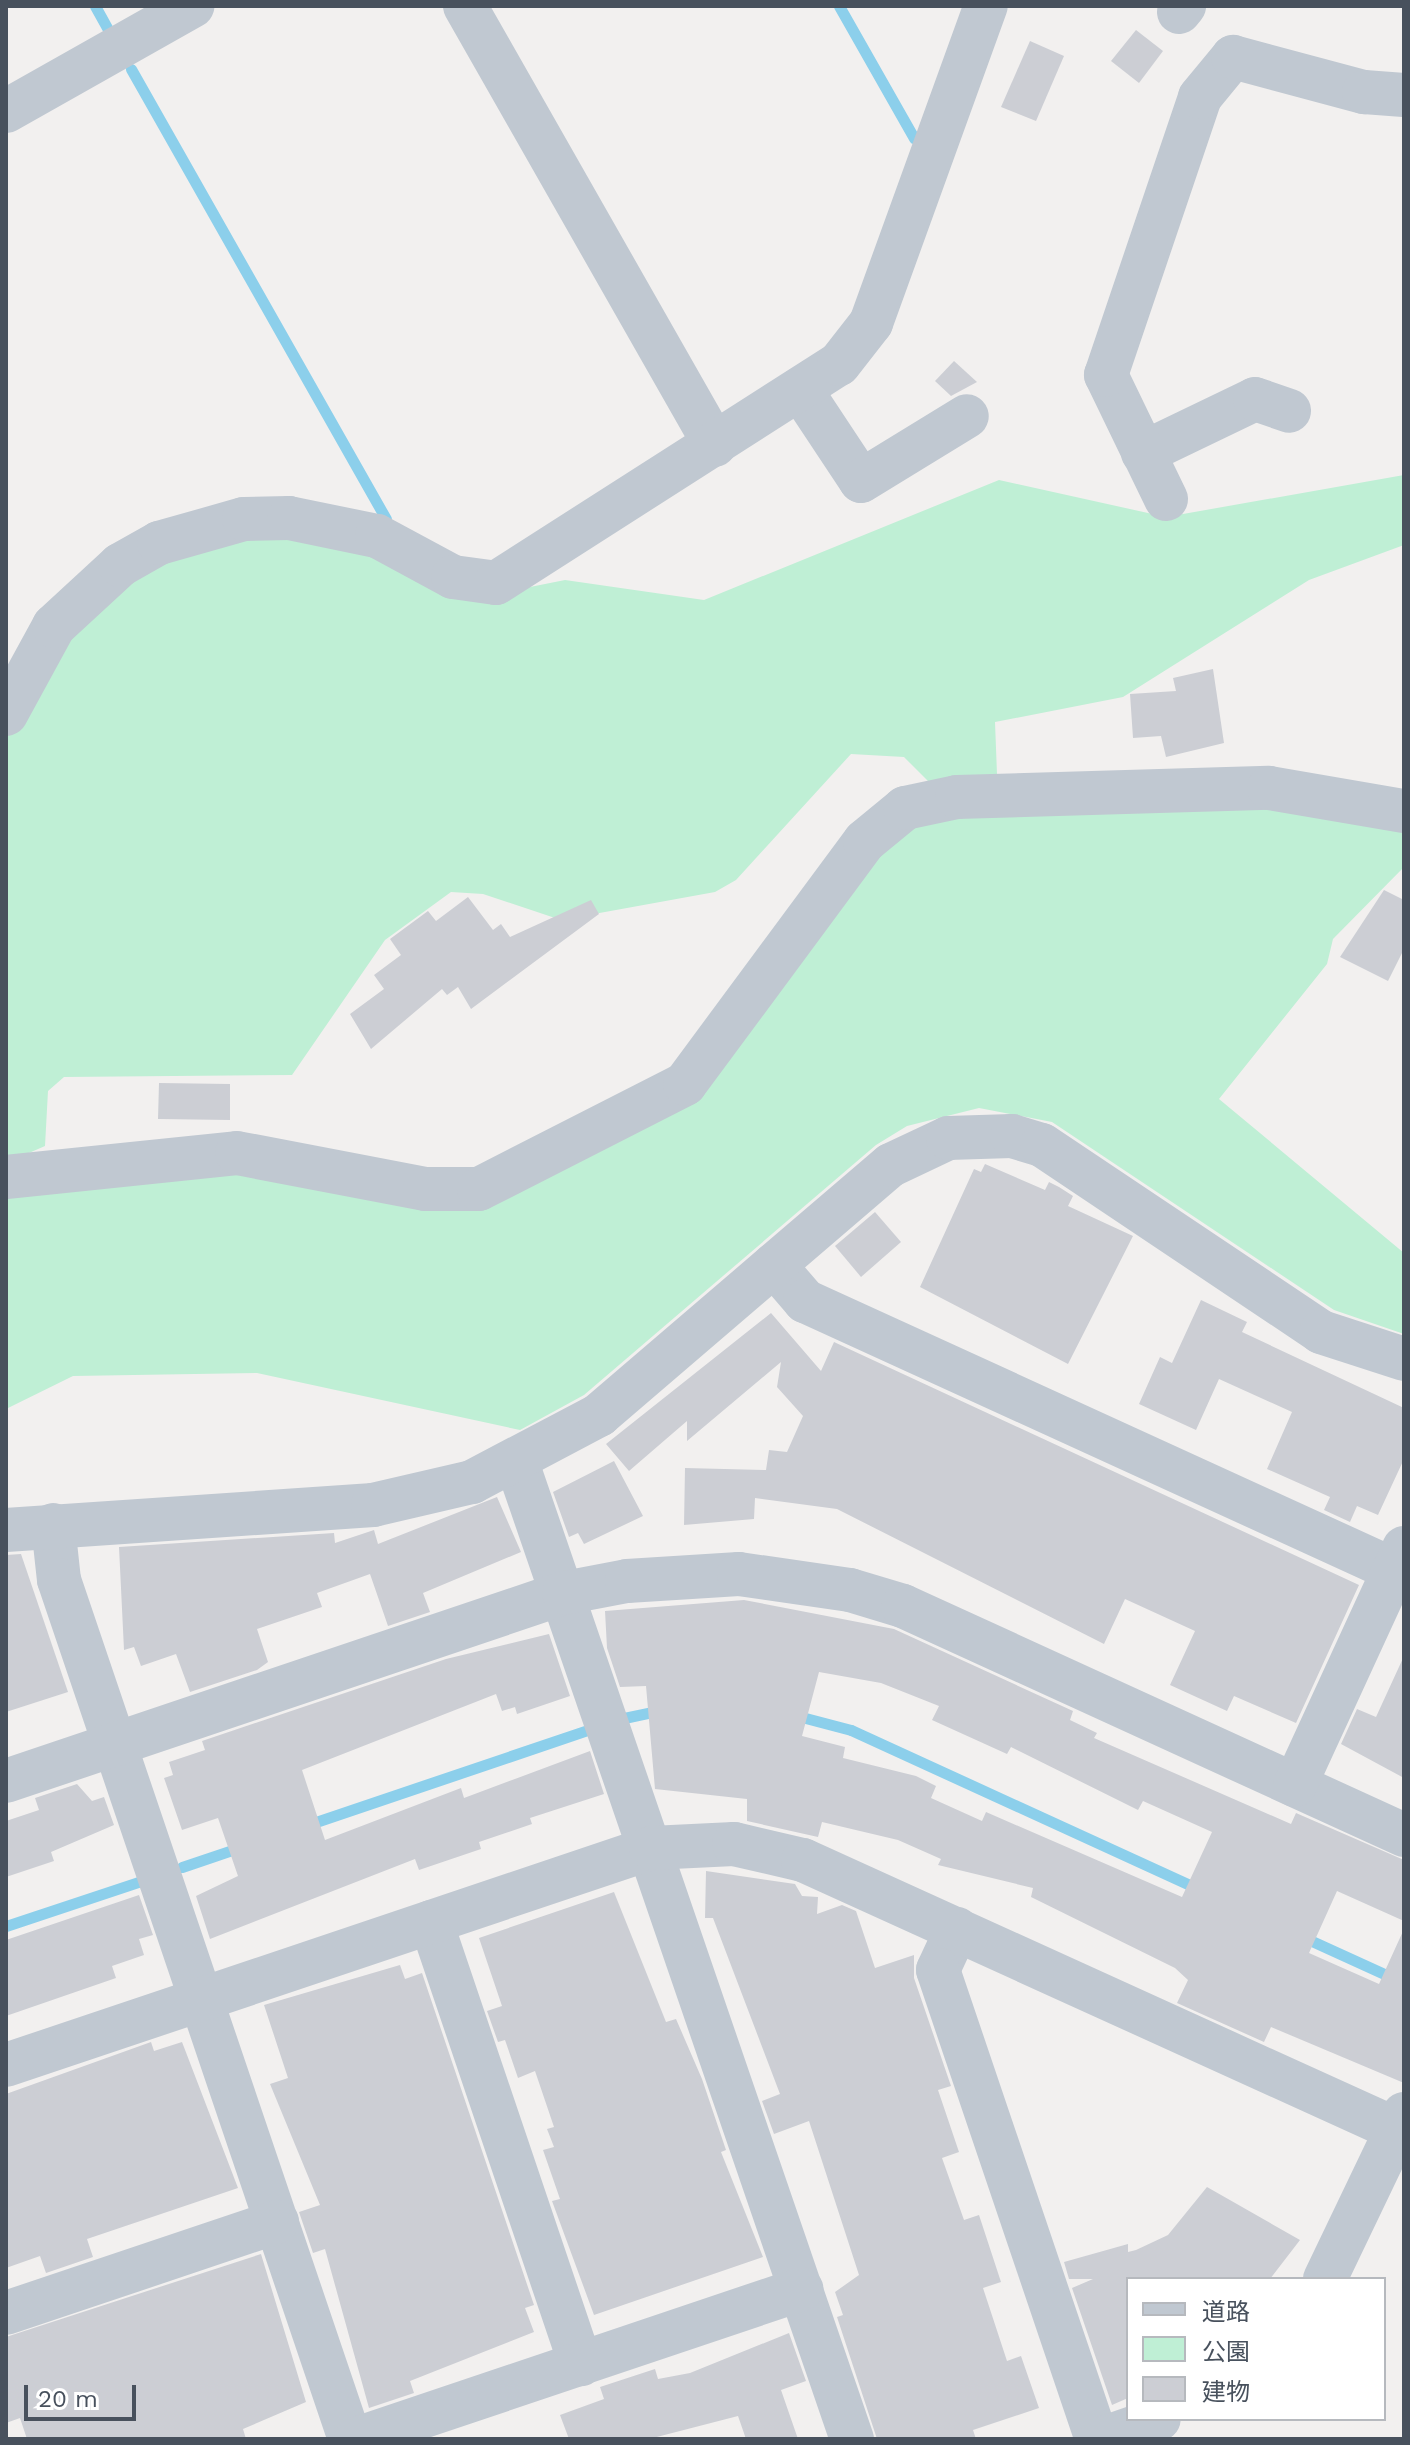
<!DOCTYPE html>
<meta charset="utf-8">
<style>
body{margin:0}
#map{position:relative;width:1410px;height:2445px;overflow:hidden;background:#f2f0ef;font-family:"Work Sans","Noto Sans JP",sans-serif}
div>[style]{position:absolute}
.green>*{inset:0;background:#bfefd5}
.stream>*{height:11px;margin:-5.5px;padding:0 5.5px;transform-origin:5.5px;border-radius:5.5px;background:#8ccfeb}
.building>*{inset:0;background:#ccced4}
.minor>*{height:44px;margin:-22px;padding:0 22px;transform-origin:22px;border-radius:22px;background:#c0c8d1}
span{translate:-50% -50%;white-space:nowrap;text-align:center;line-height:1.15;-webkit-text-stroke:8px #fff;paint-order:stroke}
.frame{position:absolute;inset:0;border:8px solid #48515d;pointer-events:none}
.legend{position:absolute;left:1126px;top:2277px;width:260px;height:144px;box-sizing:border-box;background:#fff;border:2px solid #b6b9be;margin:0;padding:10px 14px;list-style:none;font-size:24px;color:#48515d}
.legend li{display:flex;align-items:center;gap:16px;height:40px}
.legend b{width:40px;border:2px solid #b6b9be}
.scale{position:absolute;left:24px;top:2385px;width:112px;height:36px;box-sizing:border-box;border:4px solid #48515d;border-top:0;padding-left:10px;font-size:24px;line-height:28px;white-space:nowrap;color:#48515d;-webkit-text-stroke:6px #fff;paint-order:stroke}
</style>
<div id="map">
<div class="green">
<div style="clip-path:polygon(1404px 475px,1404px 545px,1309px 580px,1123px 697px,995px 722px,997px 774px,931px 784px,904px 757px,851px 754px,736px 880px,715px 892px,561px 920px,483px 894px,451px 892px,385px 940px,292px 1075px,64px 1077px,48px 1091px,45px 1146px,6px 1163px,6px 739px,68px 636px,129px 579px,205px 544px,288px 534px,530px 587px,565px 580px,704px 600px,999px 480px,1166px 517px)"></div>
<div style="clip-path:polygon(1269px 802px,1404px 825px,1404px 867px,1333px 939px,1327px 964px,1219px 1099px,1404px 1253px,1404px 1334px,1334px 1310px,1052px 1122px,979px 1108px,907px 1126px,876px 1145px,584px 1395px,520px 1430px,257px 1373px,73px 1376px,6px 1409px,6px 1191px,215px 1168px,423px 1204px,672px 1109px,876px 851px,912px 820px)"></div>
</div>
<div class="stream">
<div style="left:95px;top:6px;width:25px;rotate:61deg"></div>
<div style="left:839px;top:6px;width:152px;rotate:60.4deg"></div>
<div style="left:131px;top:69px;width:517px;rotate:60.46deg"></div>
<div style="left:794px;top:1715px;width:59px;rotate:14.7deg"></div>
<div style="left:851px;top:1730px;width:384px;rotate:24.6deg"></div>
<div style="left:624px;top:1718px;width:38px;rotate:-12deg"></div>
<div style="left:307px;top:1825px;width:299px;rotate:-18.7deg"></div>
<div style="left:182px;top:1867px;width:62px;rotate:-18.7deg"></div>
<div style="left:6px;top:1926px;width:139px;rotate:-18.4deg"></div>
<div style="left:1303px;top:1937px;width:111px;rotate:24.5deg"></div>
</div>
<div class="building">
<div style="clip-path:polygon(1136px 30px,1163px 51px,1139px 83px,1111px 61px)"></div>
<div style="clip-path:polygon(1030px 41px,1064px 56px,1036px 121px,1001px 107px)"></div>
<div style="clip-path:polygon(954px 361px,977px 382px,951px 396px,935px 381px)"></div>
<div style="clip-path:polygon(1213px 669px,1224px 743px,1166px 757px,1161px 736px,1133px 738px,1130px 694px,1176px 691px,1173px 678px)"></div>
<div style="clip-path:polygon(1384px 890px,1404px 900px,1404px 949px,1388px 981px,1340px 957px)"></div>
<div style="clip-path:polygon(468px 897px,493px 930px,501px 924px,510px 937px,591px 900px,599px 914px,471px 1009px,458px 987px,447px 995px,442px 989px,371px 1049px,350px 1014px,384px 989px,374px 975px,401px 955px,390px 939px,428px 911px,436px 921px)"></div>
<div style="clip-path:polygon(159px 1083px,230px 1084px,230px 1120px,158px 1119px)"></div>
<div style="clip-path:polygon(985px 1164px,1045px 1190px,1049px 1182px,1059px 1187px,1073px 1196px,1068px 1206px,1133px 1236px,1068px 1364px,920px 1287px,974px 1169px,981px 1172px)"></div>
<div style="clip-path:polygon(875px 1212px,901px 1242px,861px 1277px,835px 1246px)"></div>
<div style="clip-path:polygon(1201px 1300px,1247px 1322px,1242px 1332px,1404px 1408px,1404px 1459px,1378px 1515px,1357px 1506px,1350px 1522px,1324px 1510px,1330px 1497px,1267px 1469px,1292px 1412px,1219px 1379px,1196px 1430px,1139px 1404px,1160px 1357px,1172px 1363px)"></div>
<div style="clip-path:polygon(771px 1313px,821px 1371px,834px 1342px,1359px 1585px,1296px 1723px,1234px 1696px,1227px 1711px,1170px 1685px,1195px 1631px,1125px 1599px,1104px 1644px,837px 1509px,755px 1498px,754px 1519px,684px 1525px,685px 1468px,766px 1470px,769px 1450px,787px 1452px,803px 1416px,777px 1387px,781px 1362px,687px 1441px,687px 1421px,629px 1471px,606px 1444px)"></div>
<div style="clip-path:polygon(614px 1461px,643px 1516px,584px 1544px,578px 1533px,569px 1537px,553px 1492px)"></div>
<div style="clip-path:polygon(497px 1497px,521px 1552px,423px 1593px,430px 1612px,388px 1626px,370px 1574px,317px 1593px,322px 1607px,257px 1629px,268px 1662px,257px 1670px,190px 1692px,176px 1654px,141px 1666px,134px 1647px,124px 1650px,119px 1547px,334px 1533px,335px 1543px,374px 1530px,378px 1544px)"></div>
<div style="clip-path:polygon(21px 1554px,68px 1692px,6px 1712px,6px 1555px)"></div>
<div style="clip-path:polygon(evenodd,744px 1600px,894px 1629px,1073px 1711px,1070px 1720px,1097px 1733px,1094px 1738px,1291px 1824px,1296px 1813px,1404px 1860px,1404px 1921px,1337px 1891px,1309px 1953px,1379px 1984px,1404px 1929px,1404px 2083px,1271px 2027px,1264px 2042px,1177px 2003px,1188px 1980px,1175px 1968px,1031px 1897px,1033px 1888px,938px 1865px,941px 1859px,898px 1840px,822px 1822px,818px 1837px,747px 1821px,747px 1799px,655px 1789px,646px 1686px,620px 1687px,607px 1648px,605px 1611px,744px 1600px,819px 1672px,881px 1683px,939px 1706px,932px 1720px,1007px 1754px,1011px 1747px,1138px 1810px,1143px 1801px,1212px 1832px,1182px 1897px,986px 1812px,982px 1821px,931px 1798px,936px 1786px,916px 1776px,843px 1758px,845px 1747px,802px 1736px,819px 1672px)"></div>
<div style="clip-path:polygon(549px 1634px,570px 1696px,517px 1714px,515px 1707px,502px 1711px,496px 1694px,302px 1770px,325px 1840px,461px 1788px,464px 1798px,590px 1751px,604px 1794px,530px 1818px,532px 1824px,479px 1842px,481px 1849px,419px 1870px,415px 1859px,210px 1939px,196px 1896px,238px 1876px,218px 1818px,182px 1830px,164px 1778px,173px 1775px,169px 1762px,205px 1750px,202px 1741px,446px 1659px)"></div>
<div style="clip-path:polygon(1404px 1656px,1404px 1778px,1341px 1744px,1357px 1709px,1376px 1717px)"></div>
<div style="clip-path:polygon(77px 1784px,92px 1801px,104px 1797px,114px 1825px,51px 1852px,54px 1861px,6px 1877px,6px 1821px,39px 1810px,35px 1798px)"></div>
<div style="clip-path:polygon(706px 1871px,795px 1884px,802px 1896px,818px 1897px,817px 1914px,842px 1905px,856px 1911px,875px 1968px,914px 1955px,914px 1978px,951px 2086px,938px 2090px,959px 2152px,942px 2158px,964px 2220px,979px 2215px,1001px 2282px,983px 2288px,1007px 2361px,1021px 2356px,1039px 2408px,973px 2430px,976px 2439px,877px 2439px,837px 2317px,843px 2315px,835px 2292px,859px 2275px,809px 2121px,774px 2134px,762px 2101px,780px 2094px,713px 1918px,705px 1918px)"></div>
<div style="clip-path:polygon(614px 1892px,666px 2022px,676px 2019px,702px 2079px,726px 2150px,721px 2152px,763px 2257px,594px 2315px,552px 2201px,560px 2199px,543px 2150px,554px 2147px,547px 2129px,554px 2127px,535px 2071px,518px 2078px,505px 2040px,498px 2042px,487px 2011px,502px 2006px,479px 1938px)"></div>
<div style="clip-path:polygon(139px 1895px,153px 1935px,139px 1939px,144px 1955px,112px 1966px,116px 1978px,6px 2016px,6px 1940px)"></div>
<div style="clip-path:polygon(400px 1965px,405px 1979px,422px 1973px,534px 2305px,525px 2308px,534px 2332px,410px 2381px,414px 2393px,369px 2408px,325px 2249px,313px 2253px,299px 2212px,320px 2205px,270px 2084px,288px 2078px,264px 2005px)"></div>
<div style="clip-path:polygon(151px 2042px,154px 2051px,182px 2042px,238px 2188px,87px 2239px,93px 2257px,46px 2273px,40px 2256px,6px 2268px,6px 2094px)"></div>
<div style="clip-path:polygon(1207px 2187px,1300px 2240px,1270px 2279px,1128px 2279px,1128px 2398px,1112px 2405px,1072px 2288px,1093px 2279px,1069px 2279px,1064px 2262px,1128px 2244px,1128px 2252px,1136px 2250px,1168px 2235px)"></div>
<div style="clip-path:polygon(261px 2254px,306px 2402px,243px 2429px,246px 2439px,27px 2439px,20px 2418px,6px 2423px,6px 2337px)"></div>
<div style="clip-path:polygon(789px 2333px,806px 2381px,781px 2390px,798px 2439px,746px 2439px,738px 2416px,649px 2439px,569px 2439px,560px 2415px,604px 2399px,600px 2387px,655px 2369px,658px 2379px,690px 2373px)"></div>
</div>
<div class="minor">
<div style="left:465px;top:6px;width:505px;rotate:60.34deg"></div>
<div style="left:1179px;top:12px;width:8px;rotate:-50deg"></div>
<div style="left:6px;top:111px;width:214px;rotate:-29.4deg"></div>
<div style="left:800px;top:389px;width:110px;rotate:56.5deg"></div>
<div style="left:861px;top:481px;width:124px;rotate:-31.5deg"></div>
<div style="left:1143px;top:453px;width:124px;rotate:-25.7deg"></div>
<div style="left:1255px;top:399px;width:36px;rotate:19deg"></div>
<div style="left:1166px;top:499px;width:138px;rotate:-115.8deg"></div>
<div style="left:1106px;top:375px;width:293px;rotate:-71.3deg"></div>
<div style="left:1200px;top:97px;width:52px;rotate:-50.5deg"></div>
<div style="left:1233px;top:57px;width:136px;rotate:15deg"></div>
<div style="left:1364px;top:92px;width:40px;rotate:4.3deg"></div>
<div style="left:6px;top:714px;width:100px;rotate:-61.4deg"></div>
<div style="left:54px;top:626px;width:90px;rotate:-42.7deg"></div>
<div style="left:120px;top:565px;width:45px;rotate:-29.4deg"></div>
<div style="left:159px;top:543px;width:88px;rotate:-15.8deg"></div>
<div style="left:244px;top:519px;width:45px;rotate:-1.3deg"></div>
<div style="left:289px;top:518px;width:90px;rotate:11.6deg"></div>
<div style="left:377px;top:536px;width:86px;rotate:28.3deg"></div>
<div style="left:453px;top:577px;width:43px;rotate:7.9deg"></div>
<div style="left:496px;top:583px;width:407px;rotate:-32.6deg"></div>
<div style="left:839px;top:364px;width:52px;rotate:-52deg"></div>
<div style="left:871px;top:323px;width:337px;rotate:-70.1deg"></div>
<div style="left:6px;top:1177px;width:232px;rotate:-5.9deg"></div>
<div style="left:237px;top:1153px;width:191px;rotate:10.8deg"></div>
<div style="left:425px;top:1189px;width:54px"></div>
<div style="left:479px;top:1189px;width:231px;rotate:-27deg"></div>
<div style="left:685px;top:1084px;width:302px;rotate:-53.5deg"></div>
<div style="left:865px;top:841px;width:52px;rotate:-39.5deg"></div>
<div style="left:905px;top:808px;width:53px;rotate:-11.9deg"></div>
<div style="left:957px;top:797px;width:312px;rotate:-1.7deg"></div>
<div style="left:1269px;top:788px;width:137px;rotate:9.7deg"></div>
<div style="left:774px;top:1265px;width:48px;rotate:49.3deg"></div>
<div style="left:805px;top:1301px;width:648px;rotate:24.55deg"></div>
<div style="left:517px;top:1463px;width:1032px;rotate:71.06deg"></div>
<div style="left:53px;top:1525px;width:55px;rotate:83.8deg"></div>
<div style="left:59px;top:1580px;width:907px;rotate:71.29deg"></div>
<div style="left:6px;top:1530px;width:368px;rotate:-3.9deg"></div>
<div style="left:373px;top:1505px;width:102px;rotate:-13.1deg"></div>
<div style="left:472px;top:1482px;width:144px;rotate:-27.8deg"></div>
<div style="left:599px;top:1415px;width:384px;rotate:-40.6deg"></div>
<div style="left:891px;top:1165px;width:63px;rotate:-25.3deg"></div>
<div style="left:948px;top:1138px;width:64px;rotate:-1.8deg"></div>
<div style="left:1012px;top:1136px;width:31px;rotate:17deg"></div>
<div style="left:1042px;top:1145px;width:336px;rotate:33.8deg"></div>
<div style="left:1321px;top:1332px;width:87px;rotate:18deg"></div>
<div style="left:6px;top:1781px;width:589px;rotate:-18.62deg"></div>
<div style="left:564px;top:1593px;width:64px;rotate:-10.8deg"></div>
<div style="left:627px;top:1581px;width:112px;rotate:-3.6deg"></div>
<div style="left:739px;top:1574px;width:112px;rotate:8.2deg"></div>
<div style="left:850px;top:1590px;width:55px;rotate:16.8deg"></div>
<div style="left:903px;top:1606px;width:551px;rotate:24.56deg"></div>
<div style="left:1295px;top:1785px;width:261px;rotate:-65.3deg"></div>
<div style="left:431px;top:1922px;width:467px;rotate:71.3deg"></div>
<div style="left:957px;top:1929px;width:45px;rotate:114.9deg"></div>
<div style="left:938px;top:1970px;width:495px;rotate:71.3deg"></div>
<div style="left:6px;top:2065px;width:681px;rotate:-18.59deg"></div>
<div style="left:651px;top:1848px;width:83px;rotate:-2.8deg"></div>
<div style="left:734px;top:1844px;width:71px;rotate:13.1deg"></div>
<div style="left:803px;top:1860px;width:660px;rotate:24.43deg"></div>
<div style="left:1325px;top:2279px;width:183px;rotate:-64.4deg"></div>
<div style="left:6px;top:2313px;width:286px;rotate:-18.6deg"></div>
<div style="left:356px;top:2439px;width:470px;rotate:-18.6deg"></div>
<div style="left:1101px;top:2439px;width:61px;rotate:-19deg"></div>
</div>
<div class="frame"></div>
<ul class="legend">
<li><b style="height:10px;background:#c0c8d1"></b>道路</li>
<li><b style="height:22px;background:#bfefd5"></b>公園</li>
<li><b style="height:22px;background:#ccced4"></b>建物</li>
</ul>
<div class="scale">20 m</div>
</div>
